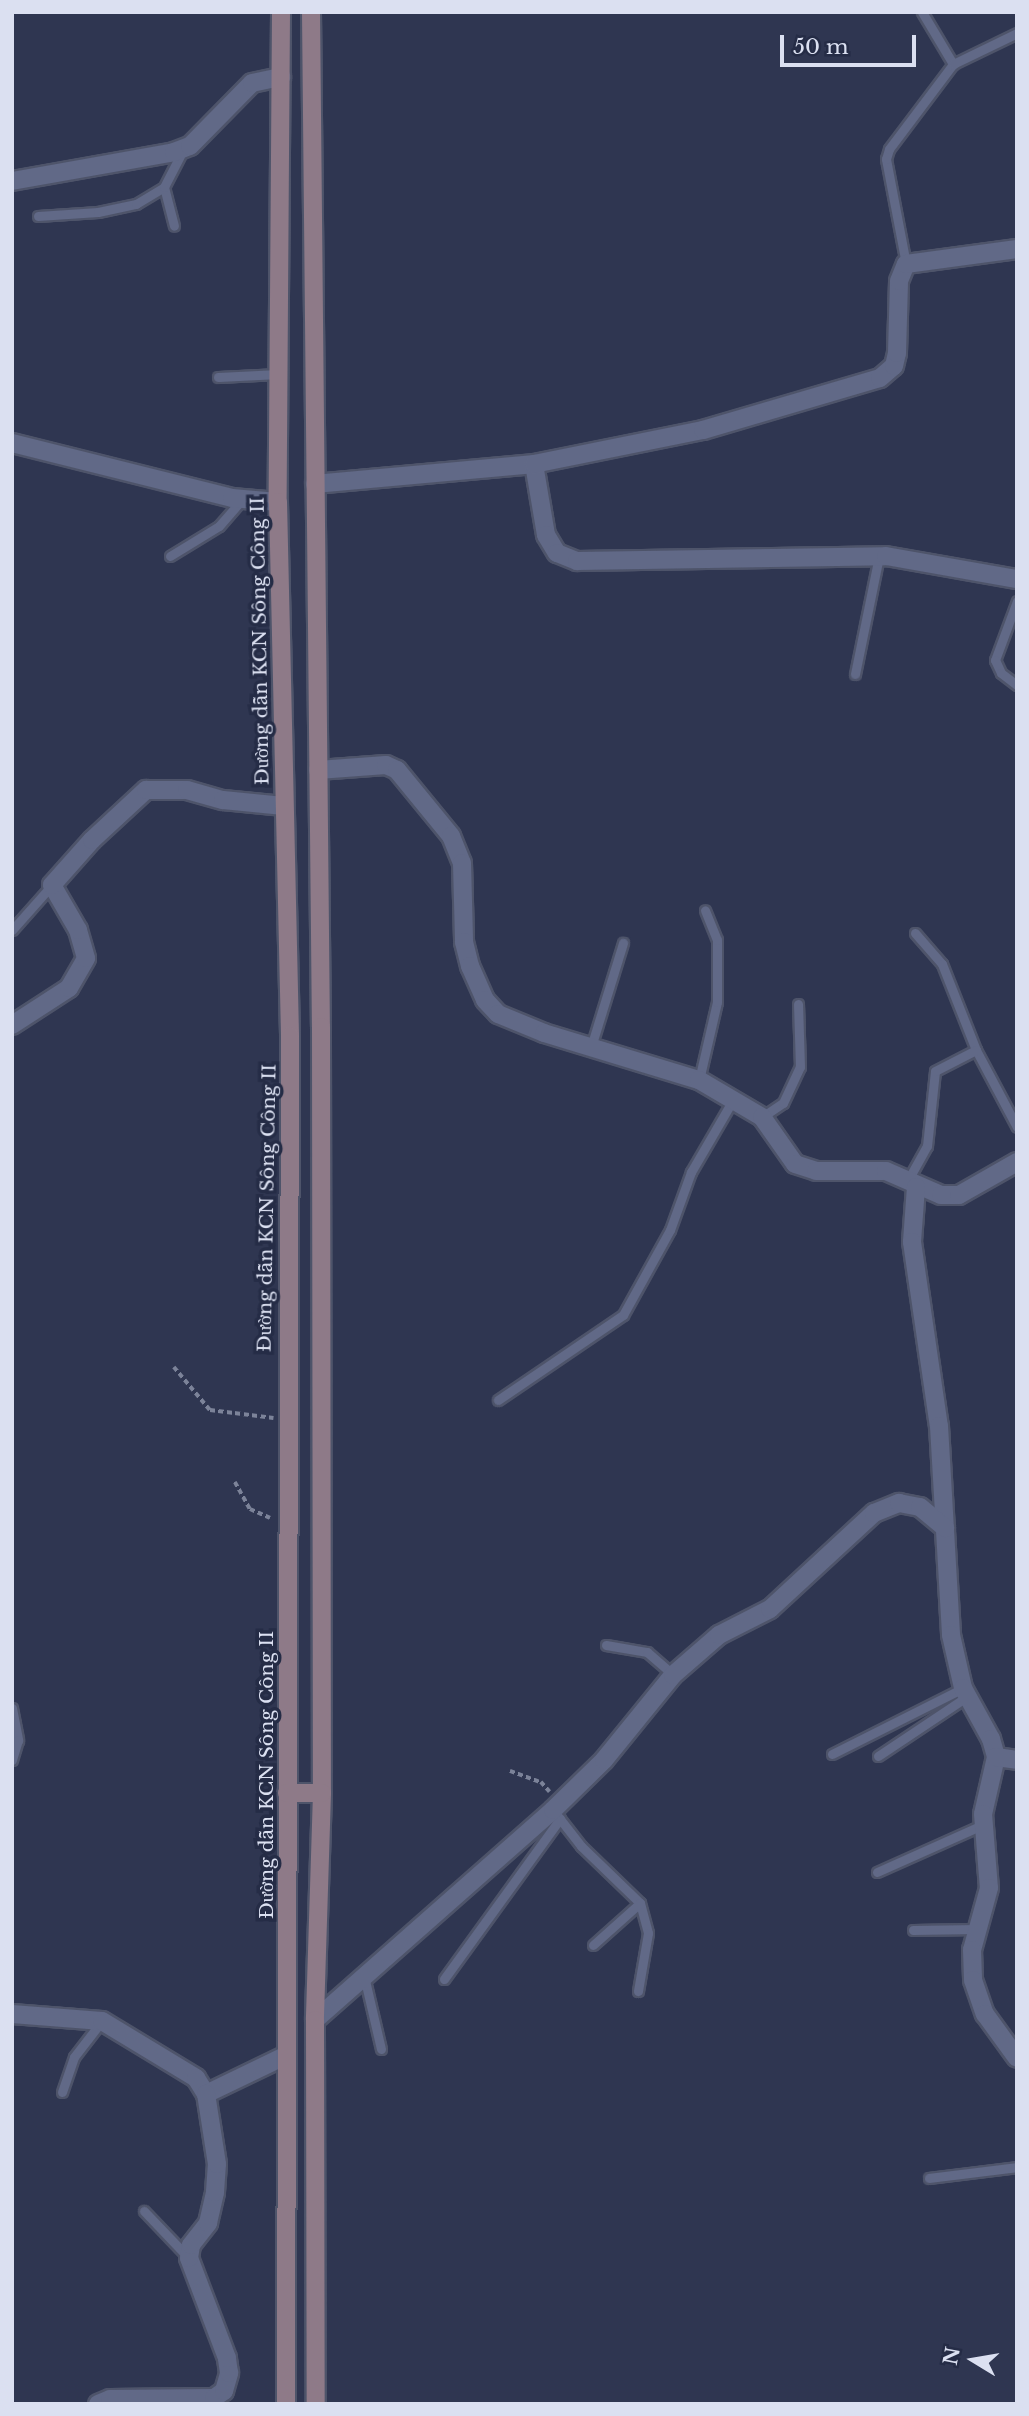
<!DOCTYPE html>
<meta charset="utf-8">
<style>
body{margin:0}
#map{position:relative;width:1029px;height:2416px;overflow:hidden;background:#2f3651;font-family:"Libre Baskerville",serif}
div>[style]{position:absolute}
.path>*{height:3.5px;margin-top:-1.75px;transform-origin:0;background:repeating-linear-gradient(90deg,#7c8399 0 5px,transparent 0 8.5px)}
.roads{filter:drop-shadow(2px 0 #4e546a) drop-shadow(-2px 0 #4e546a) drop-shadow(0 2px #4e546a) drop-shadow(0 -2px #4e546a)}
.lane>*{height:9px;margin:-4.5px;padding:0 4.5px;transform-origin:4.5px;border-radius:4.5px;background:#616987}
.street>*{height:18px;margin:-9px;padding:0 9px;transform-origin:9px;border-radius:9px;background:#616987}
.secondary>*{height:18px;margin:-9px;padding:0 9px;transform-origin:9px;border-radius:9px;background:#8e7a88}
span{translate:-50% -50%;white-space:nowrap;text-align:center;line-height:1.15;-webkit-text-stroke:7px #252c46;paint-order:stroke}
.street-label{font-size:19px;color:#dbe0f1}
.frame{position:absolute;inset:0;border:14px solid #dbe0f1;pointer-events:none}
.north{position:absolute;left:938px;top:2325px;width:70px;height:70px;-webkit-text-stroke:5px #252c46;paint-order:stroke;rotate:281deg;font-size:19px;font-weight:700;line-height:28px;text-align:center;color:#dbe0f1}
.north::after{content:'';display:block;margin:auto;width:24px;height:32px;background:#dbe0f1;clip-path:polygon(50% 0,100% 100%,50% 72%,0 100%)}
.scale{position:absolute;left:780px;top:35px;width:136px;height:32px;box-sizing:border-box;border:4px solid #dbe0f1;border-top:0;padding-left:9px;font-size:21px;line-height:24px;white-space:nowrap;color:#dbe0f1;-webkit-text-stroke:5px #252c46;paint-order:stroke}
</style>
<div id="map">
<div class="path">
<div style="left:174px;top:1367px;width:56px;rotate:50.1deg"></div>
<div style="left:210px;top:1410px;width:64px;rotate:7.2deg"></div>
<div style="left:235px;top:1482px;width:31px;rotate:61deg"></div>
<div style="left:250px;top:1509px;width:22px;rotate:24deg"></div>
<div style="left:510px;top:1771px;width:33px;rotate:20deg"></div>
<div style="left:541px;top:1782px;width:13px;rotate:48deg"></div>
</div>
<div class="roads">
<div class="lane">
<div style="left:922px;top:12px;width:61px;rotate:59.2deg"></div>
<div style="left:164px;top:187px;width:40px;rotate:75.6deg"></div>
<div style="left:38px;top:216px;width:60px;rotate:-3.8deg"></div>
<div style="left:98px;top:212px;width:39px;rotate:-12deg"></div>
<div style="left:136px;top:204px;width:33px;rotate:-31deg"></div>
<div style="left:164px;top:187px;width:42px;rotate:-62.8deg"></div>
<div style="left:906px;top:264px;width:107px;rotate:-100.8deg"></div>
<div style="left:886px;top:159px;width:10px;rotate:-73deg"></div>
<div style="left:889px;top:149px;width:106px;rotate:-53deg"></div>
<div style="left:953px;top:64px;width:71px;rotate:-25.8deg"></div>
<div style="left:218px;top:377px;width:61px;rotate:-2.8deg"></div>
<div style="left:170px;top:556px;width:57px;rotate:-31.5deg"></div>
<div style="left:219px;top:526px;width:35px;rotate:-49deg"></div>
<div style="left:1017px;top:601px;width:63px;rotate:110.4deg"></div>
<div style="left:995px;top:660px;width:14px;rotate:65deg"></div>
<div style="left:1001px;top:673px;width:20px;rotate:37deg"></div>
<div style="left:855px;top:674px;width:120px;rotate:-78.5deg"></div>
<div style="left:12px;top:930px;width:60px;rotate:-48.4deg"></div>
<div style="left:915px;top:933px;width:41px;rotate:48.9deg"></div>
<div style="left:942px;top:964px;width:92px;rotate:68.4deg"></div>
<div style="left:976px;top:1050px;width:87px;rotate:62deg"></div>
<div style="left:591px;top:1047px;width:109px;rotate:-72.9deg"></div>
<div style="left:699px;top:1080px;width:80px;rotate:-77deg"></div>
<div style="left:717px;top:1002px;width:62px;rotate:-90deg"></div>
<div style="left:717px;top:940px;width:32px;rotate:-112deg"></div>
<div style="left:762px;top:1117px;width:25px;rotate:-34deg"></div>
<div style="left:783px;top:1103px;width:40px;rotate:-65deg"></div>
<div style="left:800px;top:1067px;width:63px;rotate:-91.8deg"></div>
<div style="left:908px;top:1180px;width:39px;rotate:-61deg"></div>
<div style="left:927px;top:1146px;width:75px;rotate:-83.9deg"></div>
<div style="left:935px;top:1071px;width:46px;rotate:-27.1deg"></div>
<div style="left:498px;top:1400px;width:151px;rotate:-34.2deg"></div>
<div style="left:623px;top:1315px;width:97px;rotate:-61.1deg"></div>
<div style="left:670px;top:1230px;width:62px;rotate:-70.1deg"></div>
<div style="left:691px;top:1172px;width:86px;rotate:-59.8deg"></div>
<div style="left:606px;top:1645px;width:42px;rotate:9.7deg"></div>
<div style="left:647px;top:1652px;width:35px;rotate:41deg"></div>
<div style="left:12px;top:1708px;width:33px;rotate:79deg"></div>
<div style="left:18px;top:1740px;width:21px;rotate:107deg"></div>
<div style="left:832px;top:1754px;width:147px;rotate:-26.7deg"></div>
<div style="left:878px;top:1756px;width:108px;rotate:-33.7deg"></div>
<div style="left:553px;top:1810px;width:46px;rotate:52.1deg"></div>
<div style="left:581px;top:1846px;width:82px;rotate:44deg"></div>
<div style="left:640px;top:1903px;width:31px;rotate:75deg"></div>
<div style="left:648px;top:1933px;width:59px;rotate:99.8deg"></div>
<div style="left:877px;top:1872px;width:115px;rotate:-24.1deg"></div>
<div style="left:913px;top:1930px;width:64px;rotate:-0.9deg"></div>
<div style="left:593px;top:1945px;width:63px;rotate:-41.8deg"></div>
<div style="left:364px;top:1976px;width:75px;rotate:76.9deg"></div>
<div style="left:444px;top:1979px;width:198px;rotate:-54.1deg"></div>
<div style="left:62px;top:2092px;width:37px;rotate:-71deg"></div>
<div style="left:74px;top:2057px;width:44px;rotate:-52.4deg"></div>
<div style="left:929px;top:2178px;width:89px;rotate:-7.1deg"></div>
<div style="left:144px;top:2211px;width:64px;rotate:46.3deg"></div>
</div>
<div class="street">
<div style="left:12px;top:181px;width:165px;rotate:-10.1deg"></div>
<div style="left:174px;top:152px;width:17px;rotate:-21deg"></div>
<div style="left:190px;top:146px;width:88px;rotate:-45.5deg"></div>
<div style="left:252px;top:83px;width:30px;rotate:-12deg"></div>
<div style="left:12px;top:443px;width:227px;rotate:14deg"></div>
<div style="left:232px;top:498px;width:46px;rotate:5deg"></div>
<div style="left:534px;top:464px;width:72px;rotate:80.4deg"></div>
<div style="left:546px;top:535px;width:21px;rotate:59deg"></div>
<div style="left:557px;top:553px;width:22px;rotate:22deg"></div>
<div style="left:577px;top:561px;width:309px;rotate:-0.9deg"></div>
<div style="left:886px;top:556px;width:133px;rotate:10deg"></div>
<div style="left:315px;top:484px;width:220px;rotate:-5.2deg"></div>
<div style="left:534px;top:464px;width:172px;rotate:-11.4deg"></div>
<div style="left:703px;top:430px;width:184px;rotate:-16.4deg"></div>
<div style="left:880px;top:378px;width:18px;rotate:-41deg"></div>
<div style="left:894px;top:366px;width:13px;rotate:-77deg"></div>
<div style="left:897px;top:353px;width:72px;rotate:-88.4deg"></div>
<div style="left:899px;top:281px;width:18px;rotate:-68deg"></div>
<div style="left:906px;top:264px;width:112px;rotate:-7.7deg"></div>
<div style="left:318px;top:770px;width:68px;rotate:-4.2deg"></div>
<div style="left:386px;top:765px;width:12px;rotate:24deg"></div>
<div style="left:397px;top:770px;width:85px;rotate:50.7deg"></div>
<div style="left:451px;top:836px;width:29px;rotate:68deg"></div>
<div style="left:462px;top:863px;width:79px;rotate:88.5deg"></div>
<div style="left:464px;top:942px;width:25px;rotate:76deg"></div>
<div style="left:470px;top:966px;width:37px;rotate:66deg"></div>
<div style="left:485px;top:1000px;width:19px;rotate:47deg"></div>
<div style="left:498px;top:1014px;width:50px;rotate:22.4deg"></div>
<div style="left:544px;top:1033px;width:162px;rotate:16.9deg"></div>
<div style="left:699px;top:1080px;width:73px;rotate:30.4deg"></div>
<div style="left:762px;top:1117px;width:57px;rotate:54.9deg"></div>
<div style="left:795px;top:1164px;width:22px;rotate:18deg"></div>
<div style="left:816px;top:1171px;width:70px"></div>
<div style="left:886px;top:1171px;width:60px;rotate:23.6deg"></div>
<div style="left:941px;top:1195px;width:18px"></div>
<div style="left:959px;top:1195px;width:67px;rotate:-29.6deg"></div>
<div style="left:12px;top:1025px;width:68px;rotate:-33deg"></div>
<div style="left:69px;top:988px;width:34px;rotate:-60deg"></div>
<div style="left:86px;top:958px;width:29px;rotate:-106deg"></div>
<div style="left:78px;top:930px;width:52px;rotate:-120deg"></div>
<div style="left:52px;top:885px;width:60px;rotate:-48.4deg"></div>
<div style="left:92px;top:840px;width:74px;rotate:-42.8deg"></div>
<div style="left:146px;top:790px;width:41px"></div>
<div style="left:187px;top:790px;width:37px;rotate:16deg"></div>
<div style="left:223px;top:800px;width:61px;rotate:5.6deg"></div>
<div style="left:916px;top:1187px;width:55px;rotate:94.2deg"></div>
<div style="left:912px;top:1242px;width:186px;rotate:81.7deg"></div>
<div style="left:939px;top:1426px;width:209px;rotate:86.7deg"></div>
<div style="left:951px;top:1635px;width:54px;rotate:77.2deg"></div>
<div style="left:963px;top:1688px;width:58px;rotate:61.2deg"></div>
<div style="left:991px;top:1739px;width:19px;rotate:74deg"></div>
<div style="left:996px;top:1757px;width:58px;rotate:102.8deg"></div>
<div style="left:983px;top:1814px;width:74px;rotate:85.4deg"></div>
<div style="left:989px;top:1888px;width:64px;rotate:105.3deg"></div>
<div style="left:972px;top:1950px;width:30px;rotate:88deg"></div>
<div style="left:973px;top:1980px;width:36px;rotate:71deg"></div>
<div style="left:985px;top:2014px;width:54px;rotate:54deg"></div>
<div style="left:996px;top:1757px;width:21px;rotate:8deg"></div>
<div style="left:12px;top:2014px;width:90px;rotate:4.4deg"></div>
<div style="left:102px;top:2021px;width:110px;rotate:31.2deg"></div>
<div style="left:196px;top:2078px;width:19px;rotate:58deg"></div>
<div style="left:206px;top:2094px;width:90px;rotate:-25.7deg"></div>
<div style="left:315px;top:2020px;width:317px;rotate:-41.4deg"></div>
<div style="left:553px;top:1810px;width:71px;rotate:-44.4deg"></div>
<div style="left:604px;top:1760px;width:109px;rotate:-50.9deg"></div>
<div style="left:673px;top:1675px;width:61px;rotate:-41deg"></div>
<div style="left:719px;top:1635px;width:57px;rotate:-27deg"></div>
<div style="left:770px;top:1609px;width:142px;rotate:-42.7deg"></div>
<div style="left:874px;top:1513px;width:27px;rotate:-22deg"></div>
<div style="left:899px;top:1503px;width:21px;rotate:11deg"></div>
<div style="left:920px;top:1507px;width:33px;rotate:40deg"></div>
<div style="left:98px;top:2404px;width:13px;rotate:-23deg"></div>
<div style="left:110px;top:2399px;width:104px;rotate:-0.6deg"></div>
<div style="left:214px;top:2398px;width:12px;rotate:-35deg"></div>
<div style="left:224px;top:2391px;width:19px;rotate:-74deg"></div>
<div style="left:229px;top:2373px;width:15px;rotate:-98deg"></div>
<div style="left:227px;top:2358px;width:107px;rotate:-110.8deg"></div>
<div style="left:189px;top:2258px;width:13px;rotate:-81deg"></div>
<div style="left:191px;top:2245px;width:28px;rotate:-52deg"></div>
<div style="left:208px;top:2223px;width:32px;rotate:-77deg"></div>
<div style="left:215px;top:2192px;width:28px;rotate:-86deg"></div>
<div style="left:217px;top:2164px;width:71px;rotate:-98.9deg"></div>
</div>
<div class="secondary">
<div style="left:281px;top:12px;width:490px;rotate:90.4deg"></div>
<div style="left:278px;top:502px;width:534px;rotate:88.71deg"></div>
<div style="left:290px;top:1036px;width:1368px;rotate:90.17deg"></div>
<div style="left:311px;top:12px;width:1015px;rotate:89.44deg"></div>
<div style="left:321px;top:1027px;width:766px;rotate:89.93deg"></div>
<div style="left:322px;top:1793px;width:227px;rotate:91.8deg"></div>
<div style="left:315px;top:2020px;width:384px;rotate:89.9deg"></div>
<div style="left:287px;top:1793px;width:35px"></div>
</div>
</div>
<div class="street-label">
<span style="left:260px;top:641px;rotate:-91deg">Đường dẫn KCN Sông Công II</span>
<span style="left:267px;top:1208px;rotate:-89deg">Đường dẫn KCN Sông Công II</span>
<span style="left:267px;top:1775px;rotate:-90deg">Đường dẫn KCN Sông Công II</span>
</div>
<div class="frame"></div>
<div class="north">N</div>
<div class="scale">50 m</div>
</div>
